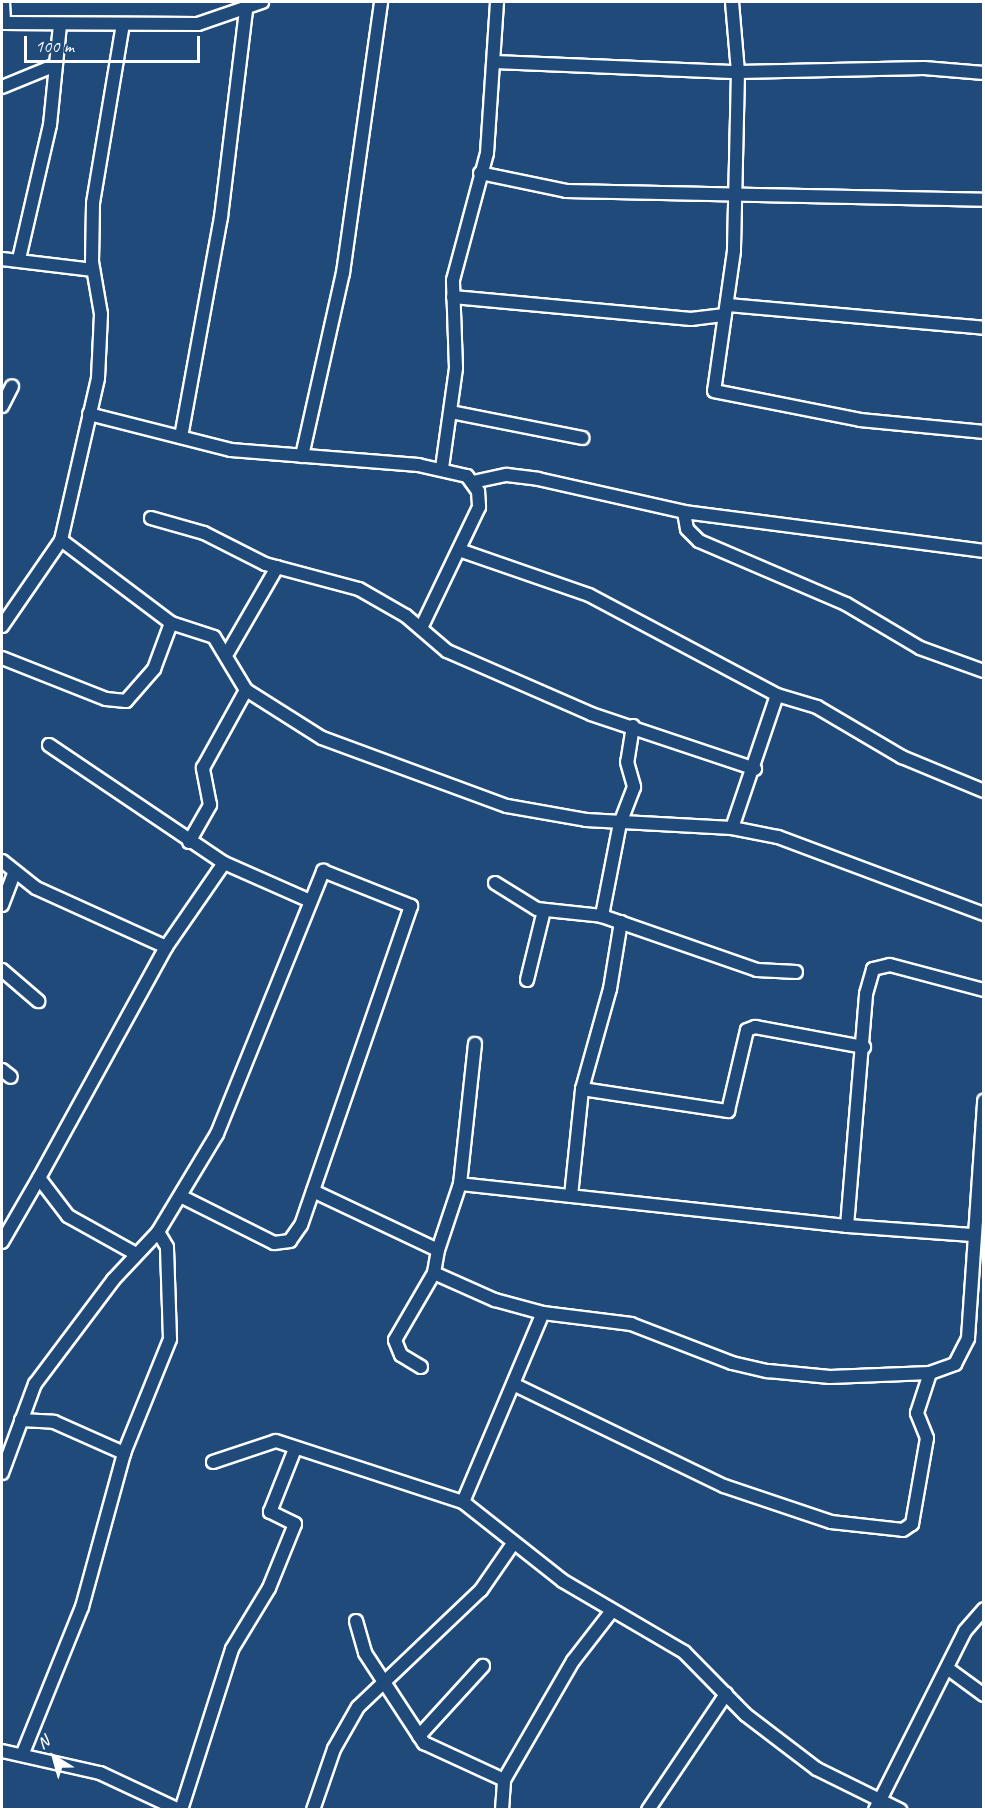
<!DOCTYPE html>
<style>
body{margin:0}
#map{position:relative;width:985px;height:1811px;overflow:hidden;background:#1f4a7a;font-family:Caveat,sans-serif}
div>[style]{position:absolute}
.roads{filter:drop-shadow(2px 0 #fff) drop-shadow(-2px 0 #fff) drop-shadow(0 2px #fff) drop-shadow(0 -2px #fff)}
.street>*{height:12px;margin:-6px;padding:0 6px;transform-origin:6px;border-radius:6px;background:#1f4a7a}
span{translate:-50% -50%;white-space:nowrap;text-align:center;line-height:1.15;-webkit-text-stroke:6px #1f4a7a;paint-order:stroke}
.frame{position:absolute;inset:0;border:3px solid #fff;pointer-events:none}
.north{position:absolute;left:24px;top:1727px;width:60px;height:60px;-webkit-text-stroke:4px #1f4a7a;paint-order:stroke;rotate:323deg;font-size:16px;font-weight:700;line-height:24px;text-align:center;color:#fff}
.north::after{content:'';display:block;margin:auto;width:21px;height:27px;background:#fff;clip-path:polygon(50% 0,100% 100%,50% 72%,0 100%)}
.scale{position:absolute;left:24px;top:36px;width:176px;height:27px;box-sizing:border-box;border:3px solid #fff;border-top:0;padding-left:8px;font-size:18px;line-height:21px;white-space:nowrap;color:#fff;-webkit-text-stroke:4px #1f4a7a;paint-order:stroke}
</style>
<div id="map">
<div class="roads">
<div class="street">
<div style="left:3px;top:2px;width:21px;rotate:87deg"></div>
<div style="left:732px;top:2px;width:70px;rotate:85.1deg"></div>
<div style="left:738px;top:72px;width:179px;rotate:91.3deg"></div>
<div style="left:734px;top:251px;width:141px;rotate:98.1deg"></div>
<div style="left:714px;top:391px;width:149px;rotate:11.2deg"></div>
<div style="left:860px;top:420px;width:125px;rotate:5.5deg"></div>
<div style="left:2px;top:23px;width:196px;rotate:0.3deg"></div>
<div style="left:198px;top:24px;width:68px;rotate:-19deg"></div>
<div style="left:495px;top:62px;width:243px;rotate:2.4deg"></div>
<div style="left:738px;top:72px;width:186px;rotate:-1.2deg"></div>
<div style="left:924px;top:68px;width:60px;rotate:4.8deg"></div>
<div style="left:2px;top:87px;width:58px;rotate:-22.2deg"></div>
<div style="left:480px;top:173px;width:88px;rotate:11.8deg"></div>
<div style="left:566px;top:191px;width:418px;rotate:1.2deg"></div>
<div style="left:2px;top:259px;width:92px;rotate:6.9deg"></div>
<div style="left:19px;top:259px;width:138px;rotate:-77deg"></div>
<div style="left:50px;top:125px;width:101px;rotate:-84.3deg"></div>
<div style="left:453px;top:297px;width:239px;rotate:5.3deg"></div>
<div style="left:691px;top:319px;width:34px;rotate:-7deg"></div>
<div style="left:728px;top:305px;width:257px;rotate:5.1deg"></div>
<div style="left:2px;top:406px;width:22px;rotate:-63deg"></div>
<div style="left:451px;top:412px;width:134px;rotate:11.2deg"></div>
<div style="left:89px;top:414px;width:146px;rotate:14.2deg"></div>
<div style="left:231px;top:450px;width:188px;rotate:4.6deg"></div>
<div style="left:418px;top:465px;width:50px;rotate:12.7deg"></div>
<div style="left:467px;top:476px;width:19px;rotate:54deg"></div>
<div style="left:478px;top:491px;width:16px;rotate:86deg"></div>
<div style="left:479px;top:507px;width:134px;rotate:115.6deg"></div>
<div style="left:181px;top:437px;width:224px;rotate:-79.7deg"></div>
<div style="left:221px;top:217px;width:209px;rotate:-83.1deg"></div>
<div style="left:302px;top:456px;width:188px;rotate:-77.4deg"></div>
<div style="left:343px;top:273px;width:274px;rotate:-82deg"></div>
<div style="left:442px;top:468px;width:101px;rotate:-82deg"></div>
<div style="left:456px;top:368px;width:88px;rotate:-92deg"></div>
<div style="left:453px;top:280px;width:131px;rotate:-75deg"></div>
<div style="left:487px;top:153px;width:151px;rotate:-86.2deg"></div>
<div style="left:473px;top:482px;width:35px;rotate:-12deg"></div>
<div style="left:507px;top:475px;width:31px;rotate:7deg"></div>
<div style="left:538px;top:479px;width:150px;rotate:12.7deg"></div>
<div style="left:684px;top:512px;width:303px;rotate:7.4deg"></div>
<div style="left:684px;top:512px;width:17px;rotate:80deg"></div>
<div style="left:687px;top:529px;width:17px;rotate:45deg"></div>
<div style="left:699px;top:541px;width:160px;rotate:23.2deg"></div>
<div style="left:846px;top:604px;width:86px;rotate:30.7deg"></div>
<div style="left:920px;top:648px;width:68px;rotate:19.8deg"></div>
<div style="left:151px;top:518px;width:55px;rotate:15.8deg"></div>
<div style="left:204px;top:533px;width:68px;rotate:26.9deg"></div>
<div style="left:265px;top:564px;width:97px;rotate:14.9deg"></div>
<div style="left:359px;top:589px;width:54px;rotate:29.9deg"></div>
<div style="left:406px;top:616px;width:54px;rotate:40.5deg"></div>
<div style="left:447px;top:651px;width:157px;rotate:23.6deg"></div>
<div style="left:591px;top:714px;width:173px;rotate:18.5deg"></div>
<div style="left:61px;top:540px;width:138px;rotate:37deg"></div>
<div style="left:171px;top:623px;width:45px;rotate:18deg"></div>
<div style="left:214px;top:637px;width:62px;rotate:58.9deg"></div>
<div style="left:246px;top:690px;width:90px;rotate:32.3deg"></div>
<div style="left:322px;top:738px;width:197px;rotate:20.2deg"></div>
<div style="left:507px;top:806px;width:80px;rotate:10deg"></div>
<div style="left:586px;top:820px;width:146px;rotate:3.1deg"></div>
<div style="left:732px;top:828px;width:47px;rotate:11.1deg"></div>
<div style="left:778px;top:837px;width:220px;rotate:20.5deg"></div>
<div style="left:462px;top:551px;width:134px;rotate:19.1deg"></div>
<div style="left:589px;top:595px;width:213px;rotate:28deg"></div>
<div style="left:777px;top:695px;width:42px;rotate:16.7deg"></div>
<div style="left:817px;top:707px;width:99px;rotate:30.5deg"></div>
<div style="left:902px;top:757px;width:89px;rotate:22.5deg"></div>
<div style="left:2px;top:626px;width:104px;rotate:-55.5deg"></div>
<div style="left:61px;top:540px;width:166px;rotate:-77.1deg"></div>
<div style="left:98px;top:378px;width:64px;rotate:-87.3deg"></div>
<div style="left:101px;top:314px;width:53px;rotate:-99.8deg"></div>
<div style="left:92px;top:262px;width:59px;rotate:-89deg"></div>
<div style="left:93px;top:203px;width:181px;rotate:-80.5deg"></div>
<div style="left:228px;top:652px;width:98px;rotate:-60deg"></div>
<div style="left:2px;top:658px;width:112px;rotate:21.5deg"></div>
<div style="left:106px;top:699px;width:20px;rotate:6deg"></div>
<div style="left:126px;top:701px;width:43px;rotate:-48.8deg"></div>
<div style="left:154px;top:669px;width:49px;rotate:-69.7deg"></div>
<div style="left:633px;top:726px;width:36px;rotate:99deg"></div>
<div style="left:627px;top:762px;width:26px;rotate:74deg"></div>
<div style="left:634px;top:787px;width:39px;rotate:111deg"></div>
<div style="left:620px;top:823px;width:95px;rotate:101deg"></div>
<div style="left:602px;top:916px;width:164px;rotate:19.2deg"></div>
<div style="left:757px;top:970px;width:39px;rotate:3deg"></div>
<div style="left:49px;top:745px;width:211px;rotate:34deg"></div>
<div style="left:224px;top:863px;width:102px;rotate:124.6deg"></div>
<div style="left:166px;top:947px;width:264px;rotate:118.8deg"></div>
<div style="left:39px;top:1178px;width:48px;rotate:52.7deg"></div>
<div style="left:68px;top:1216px;width:78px;rotate:29.2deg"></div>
<div style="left:732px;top:828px;width:140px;rotate:-71.3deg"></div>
<div style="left:189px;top:842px;width:43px;rotate:-60.4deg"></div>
<div style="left:210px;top:805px;width:38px;rotate:-101deg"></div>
<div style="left:203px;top:768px;width:89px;rotate:-61.1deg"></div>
<div style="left:2px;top:861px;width:43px;rotate:38.5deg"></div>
<div style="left:36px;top:888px;width:143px;rotate:24.4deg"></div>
<div style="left:224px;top:863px;width:92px;rotate:23.8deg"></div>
<div style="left:495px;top:883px;width:49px;rotate:31.8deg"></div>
<div style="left:537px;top:909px;width:65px;rotate:6.1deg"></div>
<div style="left:2px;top:905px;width:33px;rotate:-69deg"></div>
<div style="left:2px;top:970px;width:48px;rotate:40.7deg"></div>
<div style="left:527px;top:980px;width:72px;rotate:-76.3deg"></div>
<div style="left:2px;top:1070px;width:11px;rotate:38deg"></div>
<div style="left:582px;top:1089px;width:148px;rotate:8.6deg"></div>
<div style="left:728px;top:1111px;width:83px;rotate:-76.8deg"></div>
<div style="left:747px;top:1030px;width:9px;rotate:-21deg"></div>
<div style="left:755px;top:1027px;width:111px;rotate:10.4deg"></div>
<div style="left:460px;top:1184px;width:389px;rotate:6.2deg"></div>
<div style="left:847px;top:1226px;width:233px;rotate:-85.3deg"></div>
<div style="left:866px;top:994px;width:26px;rotate:-74deg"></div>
<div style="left:873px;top:969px;width:17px;rotate:-13deg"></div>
<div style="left:890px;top:965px;width:97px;rotate:14.9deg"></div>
<div style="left:313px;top:1191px;width:138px;rotate:25.3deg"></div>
<div style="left:438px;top:1250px;width:23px;rotate:100deg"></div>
<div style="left:434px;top:1273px;width:67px;rotate:23.9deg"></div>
<div style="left:495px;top:1300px;width:50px;rotate:15.2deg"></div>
<div style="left:543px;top:1313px;width:89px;rotate:7.1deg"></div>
<div style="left:631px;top:1324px;width:108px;rotate:21.1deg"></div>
<div style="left:732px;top:1363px;width:37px;rotate:13deg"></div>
<div style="left:768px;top:1371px;width:62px;rotate:5.5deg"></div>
<div style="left:830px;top:1377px;width:100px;rotate:-2.3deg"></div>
<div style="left:930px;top:1373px;width:27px;rotate:-20deg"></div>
<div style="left:955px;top:1364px;width:29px;rotate:-63deg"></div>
<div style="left:968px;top:1338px;width:238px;rotate:-86.1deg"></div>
<div style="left:571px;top:1196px;width:108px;rotate:-84.1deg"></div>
<div style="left:582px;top:1089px;width:104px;rotate:-74.4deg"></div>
<div style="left:610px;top:989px;width:68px;rotate:-80.7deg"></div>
<div style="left:847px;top:1226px;width:126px;rotate:4.1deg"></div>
<div style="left:2px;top:1242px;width:74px;rotate:-60deg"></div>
<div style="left:438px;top:1250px;width:70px;rotate:-71.6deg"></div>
<div style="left:460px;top:1184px;width:141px;rotate:-83.9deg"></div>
<div style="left:421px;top:1367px;width:23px;rotate:-149deg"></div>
<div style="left:401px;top:1355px;width:16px;rotate:-112deg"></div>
<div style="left:395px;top:1340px;width:78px;rotate:-59.8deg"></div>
<div style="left:515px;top:1385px;width:232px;rotate:25.8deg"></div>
<div style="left:724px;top:1486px;width:113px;rotate:18.6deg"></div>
<div style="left:831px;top:1522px;width:72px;rotate:6.3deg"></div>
<div style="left:903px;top:1530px;width:11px;rotate:-34deg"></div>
<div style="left:912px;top:1524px;width:87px;rotate:-80.1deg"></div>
<div style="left:927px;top:1438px;width:27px;rotate:-112deg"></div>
<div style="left:917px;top:1413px;width:42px;rotate:-72deg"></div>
<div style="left:21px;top:1420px;width:33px;rotate:3deg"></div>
<div style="left:54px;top:1422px;width:77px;rotate:23.9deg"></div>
<div style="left:213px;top:1462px;width:66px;rotate:-18.4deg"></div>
<div style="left:276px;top:1441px;width:197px;rotate:18.1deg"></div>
<div style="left:463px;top:1502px;width:127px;rotate:38.3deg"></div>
<div style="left:563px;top:1581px;width:140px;rotate:30.4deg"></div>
<div style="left:684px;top:1652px;width:88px;rotate:45.5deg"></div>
<div style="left:746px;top:1715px;width:89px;rotate:37.3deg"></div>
<div style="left:817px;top:1769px;width:93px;rotate:26.3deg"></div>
<div style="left:2px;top:1473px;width:95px;rotate:-69.7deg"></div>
<div style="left:35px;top:1384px;width:130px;rotate:-53.1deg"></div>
<div style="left:113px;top:1280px;width:66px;rotate:-46.8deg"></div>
<div style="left:158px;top:1232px;width:114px;rotate:-59deg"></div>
<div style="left:217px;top:1134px;width:284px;rotate:-68deg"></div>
<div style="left:323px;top:871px;width:95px;rotate:21.7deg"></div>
<div style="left:411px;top:906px;width:337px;rotate:109deg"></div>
<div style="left:301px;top:1225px;width:19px;rotate:125deg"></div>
<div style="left:290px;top:1241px;width:16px;rotate:173deg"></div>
<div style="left:274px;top:1243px;width:103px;rotate:-153.4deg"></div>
<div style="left:463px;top:1502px;width:205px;rotate:-67.1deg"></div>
<div style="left:356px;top:1621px;width:33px;rotate:74deg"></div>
<div style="left:365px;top:1653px;width:108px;rotate:56.8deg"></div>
<div style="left:424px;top:1743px;width:88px;rotate:24.8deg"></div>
<div style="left:947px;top:1668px;width:46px;rotate:36.1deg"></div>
<div style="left:419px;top:1736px;width:95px;rotate:-47.6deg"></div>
<div style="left:2px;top:1751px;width:100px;rotate:12.7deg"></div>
<div style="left:100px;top:1773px;width:87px;rotate:25.1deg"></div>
<div style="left:23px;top:1753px;width:157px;rotate:-68deg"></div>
<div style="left:82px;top:1607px;width:160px;rotate:-74.7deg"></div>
<div style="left:124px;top:1453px;width:123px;rotate:-68deg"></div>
<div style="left:170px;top:1339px;width:92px;rotate:-91.9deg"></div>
<div style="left:167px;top:1247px;width:17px;rotate:-121deg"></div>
<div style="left:181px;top:1810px;width:169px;rotate:-72.4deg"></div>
<div style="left:232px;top:1649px;width:71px;rotate:-58.8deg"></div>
<div style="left:269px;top:1588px;width:69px;rotate:-67.9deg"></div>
<div style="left:295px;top:1524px;width:28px;rotate:-154deg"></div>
<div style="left:270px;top:1512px;width:68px;rotate:-68.4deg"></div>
<div style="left:313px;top:1810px;width:65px;rotate:-71deg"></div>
<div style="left:334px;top:1749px;width:48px;rotate:-60.3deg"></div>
<div style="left:358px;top:1707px;width:170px;rotate:-43.6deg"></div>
<div style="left:481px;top:1590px;width:55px;rotate:-55.4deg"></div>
<div style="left:502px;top:1810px;width:30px;rotate:-86deg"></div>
<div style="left:504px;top:1780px;width:138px;rotate:-59.9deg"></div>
<div style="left:573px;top:1661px;width:62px;rotate:-52.2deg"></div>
<div style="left:648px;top:1810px;width:140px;rotate:-56.1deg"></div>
<div style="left:875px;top:1810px;width:200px;rotate:-63.3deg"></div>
<div style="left:965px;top:1631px;width:29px;rotate:-49deg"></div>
</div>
</div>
<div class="frame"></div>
<div class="north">N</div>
<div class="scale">100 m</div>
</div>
